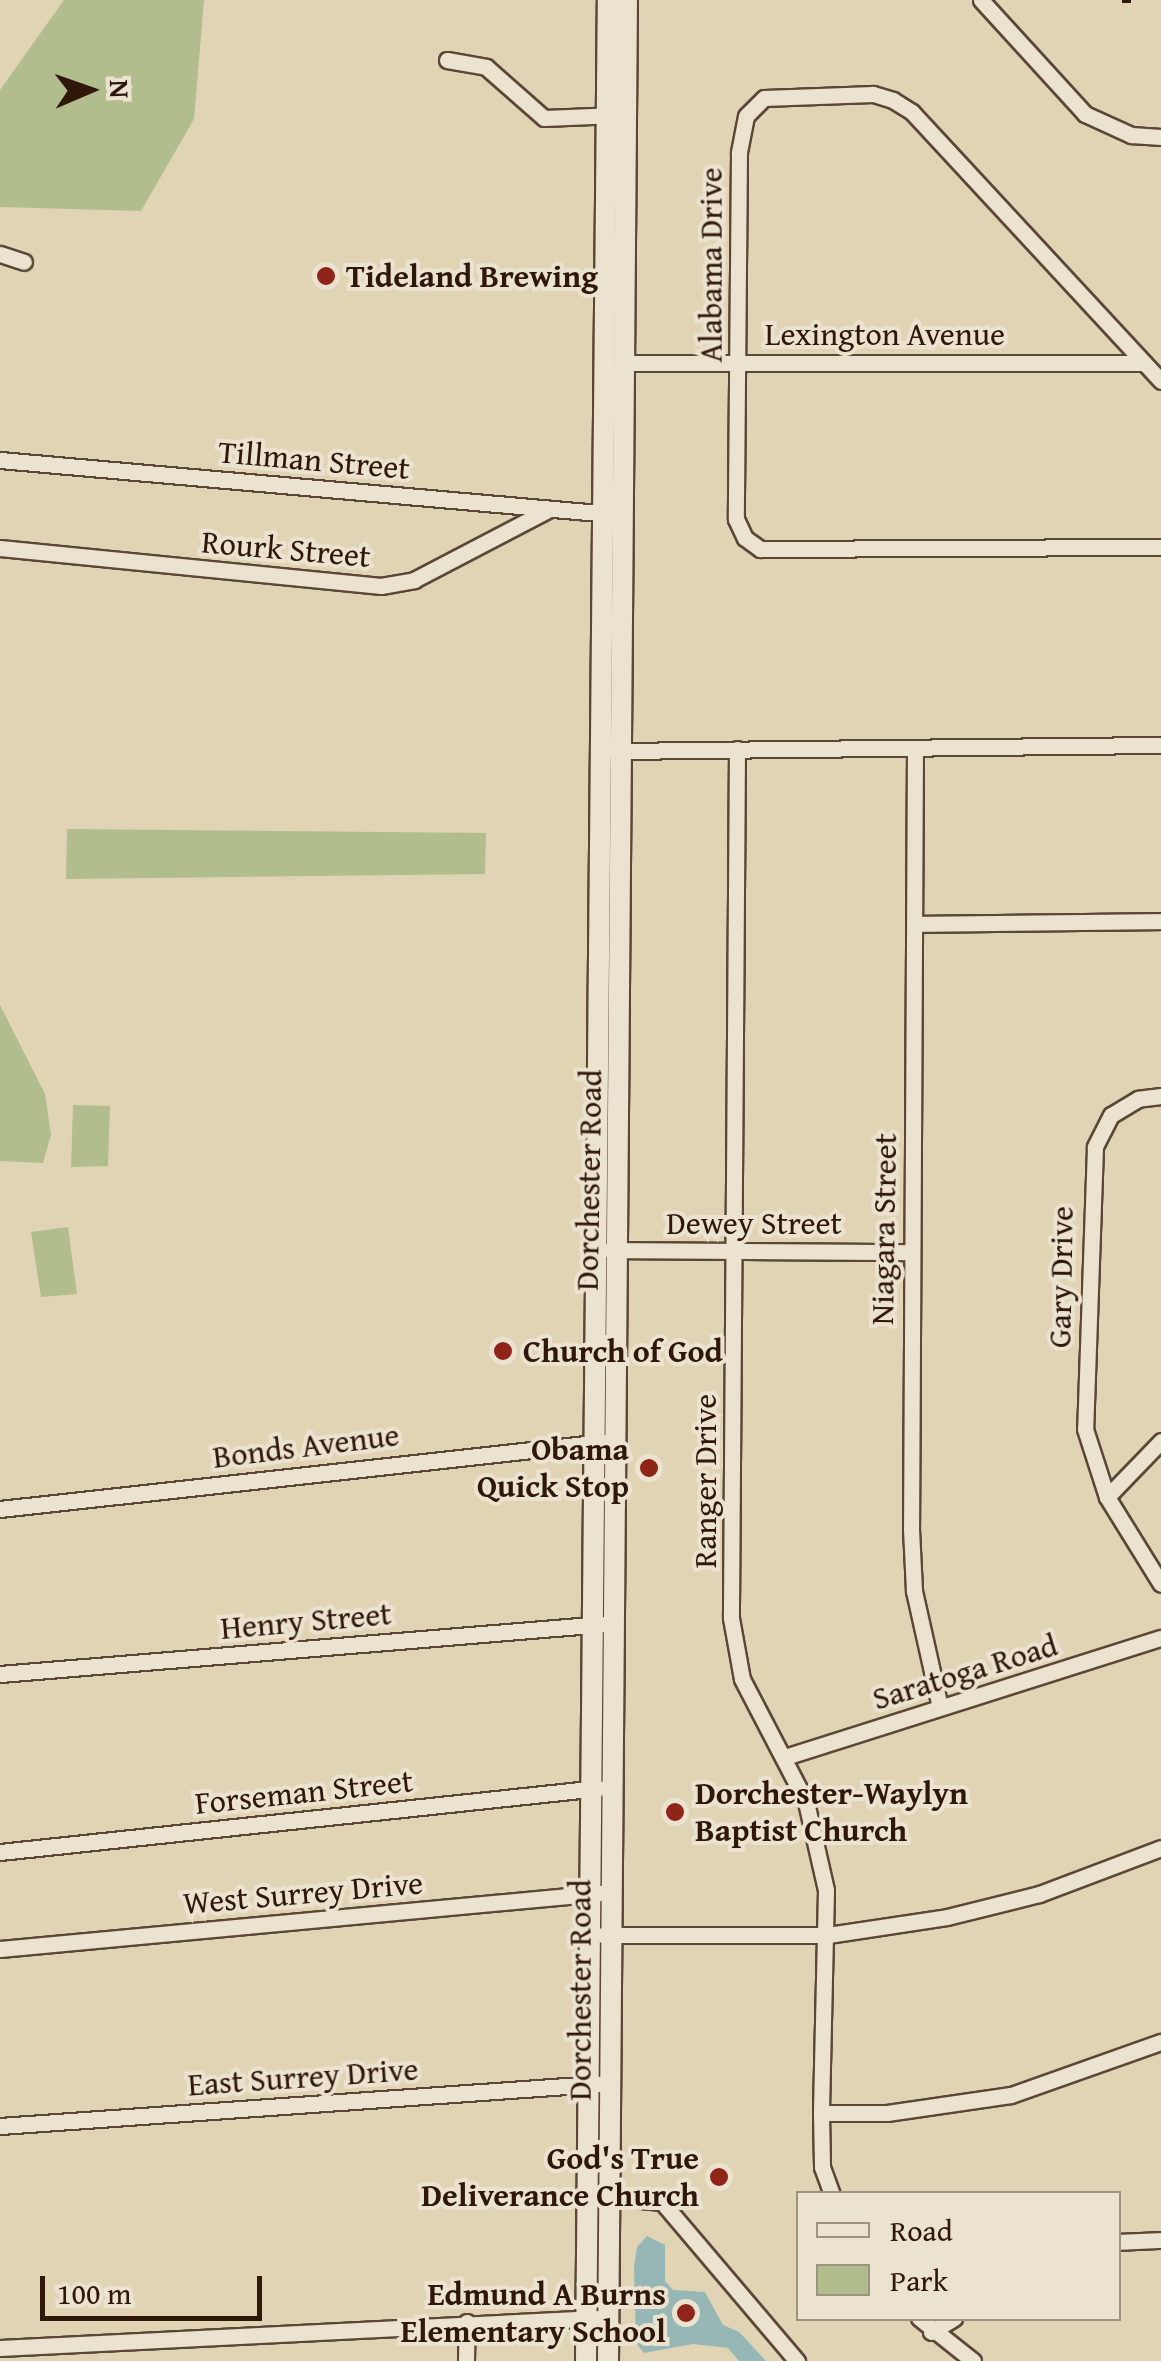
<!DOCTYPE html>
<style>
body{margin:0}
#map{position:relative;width:1161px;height:2361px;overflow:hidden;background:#e0d4b5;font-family:"Gentium Book Plus",serif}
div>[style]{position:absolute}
.green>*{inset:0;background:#b2bd8d}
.water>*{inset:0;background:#96b7b5}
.roads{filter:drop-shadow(2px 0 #5b4735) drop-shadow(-2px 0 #5b4735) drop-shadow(0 2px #5b4735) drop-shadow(0 -2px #5b4735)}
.minor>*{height:15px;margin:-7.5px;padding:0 7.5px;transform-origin:7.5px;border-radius:7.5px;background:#ebe3cf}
.secondary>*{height:20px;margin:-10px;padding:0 10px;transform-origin:10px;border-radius:10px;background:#ebe3cf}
.rail>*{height:5px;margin-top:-2.5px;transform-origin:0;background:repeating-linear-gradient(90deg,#2f180a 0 18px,transparent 0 36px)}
.dots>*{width:28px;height:28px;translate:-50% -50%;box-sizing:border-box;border:5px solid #ebe3cf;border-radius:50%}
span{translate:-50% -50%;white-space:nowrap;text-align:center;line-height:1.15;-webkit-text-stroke:8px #ebe3cf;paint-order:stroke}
.street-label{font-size:32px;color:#2f180a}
.poi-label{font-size:32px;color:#2f180a;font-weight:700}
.left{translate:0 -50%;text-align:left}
.right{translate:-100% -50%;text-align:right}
.legend{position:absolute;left:796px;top:2191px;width:325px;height:130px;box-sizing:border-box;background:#ebe3cf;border:2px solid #a09280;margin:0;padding:12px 18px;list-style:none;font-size:30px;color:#2f180a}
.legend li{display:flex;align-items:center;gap:20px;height:50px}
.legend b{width:50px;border:2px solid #a09280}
.north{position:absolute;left:40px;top:40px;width:100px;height:100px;-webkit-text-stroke:8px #ebe3cf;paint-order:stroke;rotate:88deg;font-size:28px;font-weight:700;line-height:40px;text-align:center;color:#2f180a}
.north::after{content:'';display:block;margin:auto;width:35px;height:45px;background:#2f180a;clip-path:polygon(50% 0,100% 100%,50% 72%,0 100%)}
.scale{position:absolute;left:40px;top:2276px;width:222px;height:45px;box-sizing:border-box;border:5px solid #2f180a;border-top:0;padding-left:12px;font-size:30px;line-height:35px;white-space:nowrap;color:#2f180a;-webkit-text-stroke:8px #ebe3cf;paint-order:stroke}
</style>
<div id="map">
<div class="green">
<div style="clip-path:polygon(64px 0,204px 0,194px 119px,141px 211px,0 207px,0 90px)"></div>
<div style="clip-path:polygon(67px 829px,486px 833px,485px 874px,66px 879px)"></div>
<div style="clip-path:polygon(0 1005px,45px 1094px,51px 1135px,43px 1163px,0 1161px)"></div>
<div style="clip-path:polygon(73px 1105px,110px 1106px,108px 1166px,71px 1167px)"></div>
<div style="clip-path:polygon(68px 1227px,77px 1294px,41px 1297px,31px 1232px)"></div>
</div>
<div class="water">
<div style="clip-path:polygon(647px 2236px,665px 2245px,665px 2281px,673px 2290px,705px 2292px,723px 2325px,739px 2332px,766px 2361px,739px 2361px,728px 2348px,693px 2344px,644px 2353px,636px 2343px,634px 2266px,637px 2247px)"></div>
</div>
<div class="roads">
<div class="minor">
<div style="left:981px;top:0;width:154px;rotate:47.6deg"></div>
<div style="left:1085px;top:114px;width:51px;rotate:24.5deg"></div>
<div style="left:1131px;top:135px;width:30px;rotate:4deg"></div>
<div style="left:447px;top:60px;width:40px;rotate:10deg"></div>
<div style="left:486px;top:67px;width:77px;rotate:41.3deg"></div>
<div style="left:544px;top:118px;width:73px;rotate:-2.4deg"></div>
<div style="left:0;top:254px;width:25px;rotate:18deg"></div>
<div style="left:626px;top:363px;width:518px"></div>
<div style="left:1161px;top:381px;width:367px;rotate:-132.8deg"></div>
<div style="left:912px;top:112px;width:22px;rotate:-148deg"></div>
<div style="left:893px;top:100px;width:21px;rotate:-163deg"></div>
<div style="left:873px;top:94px;width:109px;rotate:177.9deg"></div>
<div style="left:764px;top:98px;width:25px;rotate:135deg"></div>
<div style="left:746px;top:116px;width:38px;rotate:101deg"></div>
<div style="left:739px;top:153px;width:366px;rotate:90.5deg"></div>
<div style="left:736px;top:519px;width:21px;rotate:65deg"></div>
<div style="left:745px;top:538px;width:19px;rotate:36deg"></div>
<div style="left:760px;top:549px;width:401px;rotate:-0.3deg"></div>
<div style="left:0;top:460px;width:612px;rotate:5.06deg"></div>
<div style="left:0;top:548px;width:383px;rotate:5.7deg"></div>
<div style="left:381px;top:586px;width:34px;rotate:-10deg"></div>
<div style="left:414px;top:580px;width:153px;rotate:-27.6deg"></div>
<div style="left:915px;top:748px;width:781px;rotate:90.29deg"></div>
<div style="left:911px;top:1529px;width:62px;rotate:87.2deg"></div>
<div style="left:914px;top:1591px;width:119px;rotate:77.4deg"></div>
<div style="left:737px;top:749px;width:869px;rotate:90.4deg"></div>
<div style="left:731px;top:1618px;width:62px;rotate:79.8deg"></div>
<div style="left:742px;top:1679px;width:139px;rotate:62.5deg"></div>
<div style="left:806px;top:1802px;width:90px;rotate:77.2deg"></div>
<div style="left:826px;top:1890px;width:223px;rotate:91.3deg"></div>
<div style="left:821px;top:2113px;width:54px;rotate:88.9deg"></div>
<div style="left:822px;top:2167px;width:29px;rotate:70deg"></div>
<div style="left:614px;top:751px;width:547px;rotate:-0.63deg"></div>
<div style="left:916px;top:924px;width:245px;rotate:-0.7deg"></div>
<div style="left:1161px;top:1096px;width:23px;rotate:173deg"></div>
<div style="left:1138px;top:1099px;width:31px;rotate:149deg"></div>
<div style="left:1111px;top:1115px;width:36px;rotate:117deg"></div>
<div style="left:1095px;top:1147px;width:282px;rotate:92deg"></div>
<div style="left:1085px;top:1429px;width:71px;rotate:72.1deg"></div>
<div style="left:1107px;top:1497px;width:102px;rotate:58.2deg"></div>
<div style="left:610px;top:1250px;width:301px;rotate:0.4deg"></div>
<div style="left:1107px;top:1497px;width:78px;rotate:-46deg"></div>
<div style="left:0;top:1509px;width:608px;rotate:-6.33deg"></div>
<div style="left:0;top:1674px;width:605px;rotate:-4.74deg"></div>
<div style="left:785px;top:1757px;width:394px;rotate:-17.6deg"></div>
<div style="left:0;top:1852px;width:602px;rotate:-6.1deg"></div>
<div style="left:603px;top:1935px;width:225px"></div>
<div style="left:828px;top:1935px;width:120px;rotate:-8.6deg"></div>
<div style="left:947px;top:1917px;width:95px;rotate:-14deg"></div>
<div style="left:1039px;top:1894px;width:130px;rotate:-20.7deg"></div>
<div style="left:0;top:1949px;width:614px;rotate:-5.33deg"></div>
<div style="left:821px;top:2113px;width:66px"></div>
<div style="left:887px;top:2113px;width:125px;rotate:-8.3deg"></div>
<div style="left:1011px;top:2095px;width:159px;rotate:-19.5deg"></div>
<div style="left:0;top:2126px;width:611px;rotate:-4.04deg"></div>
<div style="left:599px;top:2196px;width:63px;rotate:5.4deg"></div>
<div style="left:662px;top:2202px;width:209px;rotate:49.7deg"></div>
<div style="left:1118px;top:2242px;width:43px;rotate:-2.7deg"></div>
<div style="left:919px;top:2318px;width:69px;rotate:38.5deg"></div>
<div style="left:931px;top:2332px;width:27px;rotate:-31deg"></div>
<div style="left:0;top:2348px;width:597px;rotate:-2.88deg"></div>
<div style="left:466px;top:2361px;width:39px;rotate:-89deg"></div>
</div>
<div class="secondary">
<div style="left:586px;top:2361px;width:2361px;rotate:-89.47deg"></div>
<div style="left:608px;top:2361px;width:2361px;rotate:-89.54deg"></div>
</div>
</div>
<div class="rail">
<div style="left:1122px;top:0;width:9px"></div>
</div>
<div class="dots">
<div style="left:326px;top:276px;background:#8f2418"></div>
<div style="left:503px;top:1351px;background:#8f2418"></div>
<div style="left:649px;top:1468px;background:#8f2418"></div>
<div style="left:675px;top:1812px;background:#8f2418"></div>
<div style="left:719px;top:2177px;background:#8f2418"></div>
<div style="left:686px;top:2313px;background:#8f2418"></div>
</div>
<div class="street-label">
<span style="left:711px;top:265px;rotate:-90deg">Alabama Drive</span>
<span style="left:885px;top:334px">Lexington Avenue</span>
<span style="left:314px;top:460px;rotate:5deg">Tillman Street</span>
<span style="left:286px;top:549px;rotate:5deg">Rourk Street</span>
<span style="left:589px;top:1180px;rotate:-89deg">Dorchester Road</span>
<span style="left:754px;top:1223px">Dewey Street</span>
<span style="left:884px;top:1229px;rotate:-89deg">Niagara Street</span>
<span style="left:1061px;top:1277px;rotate:-89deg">Gary Drive</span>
<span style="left:306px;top:1446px;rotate:-7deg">Bonds Avenue</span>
<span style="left:705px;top:1481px;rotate:-90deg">Ranger Drive</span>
<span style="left:306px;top:1621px;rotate:-5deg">Henry Street</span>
<span style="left:965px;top:1672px;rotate:-17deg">Saratoga Road</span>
<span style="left:304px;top:1792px;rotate:-6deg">Forseman Street</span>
<span style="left:303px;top:1893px;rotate:-5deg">West Surrey Drive</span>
<span style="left:580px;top:1990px;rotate:-90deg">Dorchester Road</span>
<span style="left:303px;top:2077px;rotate:-4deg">East Surrey Drive</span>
</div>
<div class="poi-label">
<span class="left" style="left:346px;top:276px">Tideland Brewing</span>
<span class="left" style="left:523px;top:1351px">Church of God</span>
<span class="right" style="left:629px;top:1468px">Obama<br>Quick Stop</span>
<span class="left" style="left:695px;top:1812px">Dorchester-Waylyn<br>Baptist Church</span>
<span class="right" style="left:699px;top:2177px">God's True<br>Deliverance Church</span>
<span class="right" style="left:666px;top:2313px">Edmund A Burns<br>Elementary School</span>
</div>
<ul class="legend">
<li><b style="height:12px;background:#ebe3cf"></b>Road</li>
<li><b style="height:28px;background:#b2bd8d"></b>Park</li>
</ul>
<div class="north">N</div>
<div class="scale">100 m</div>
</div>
